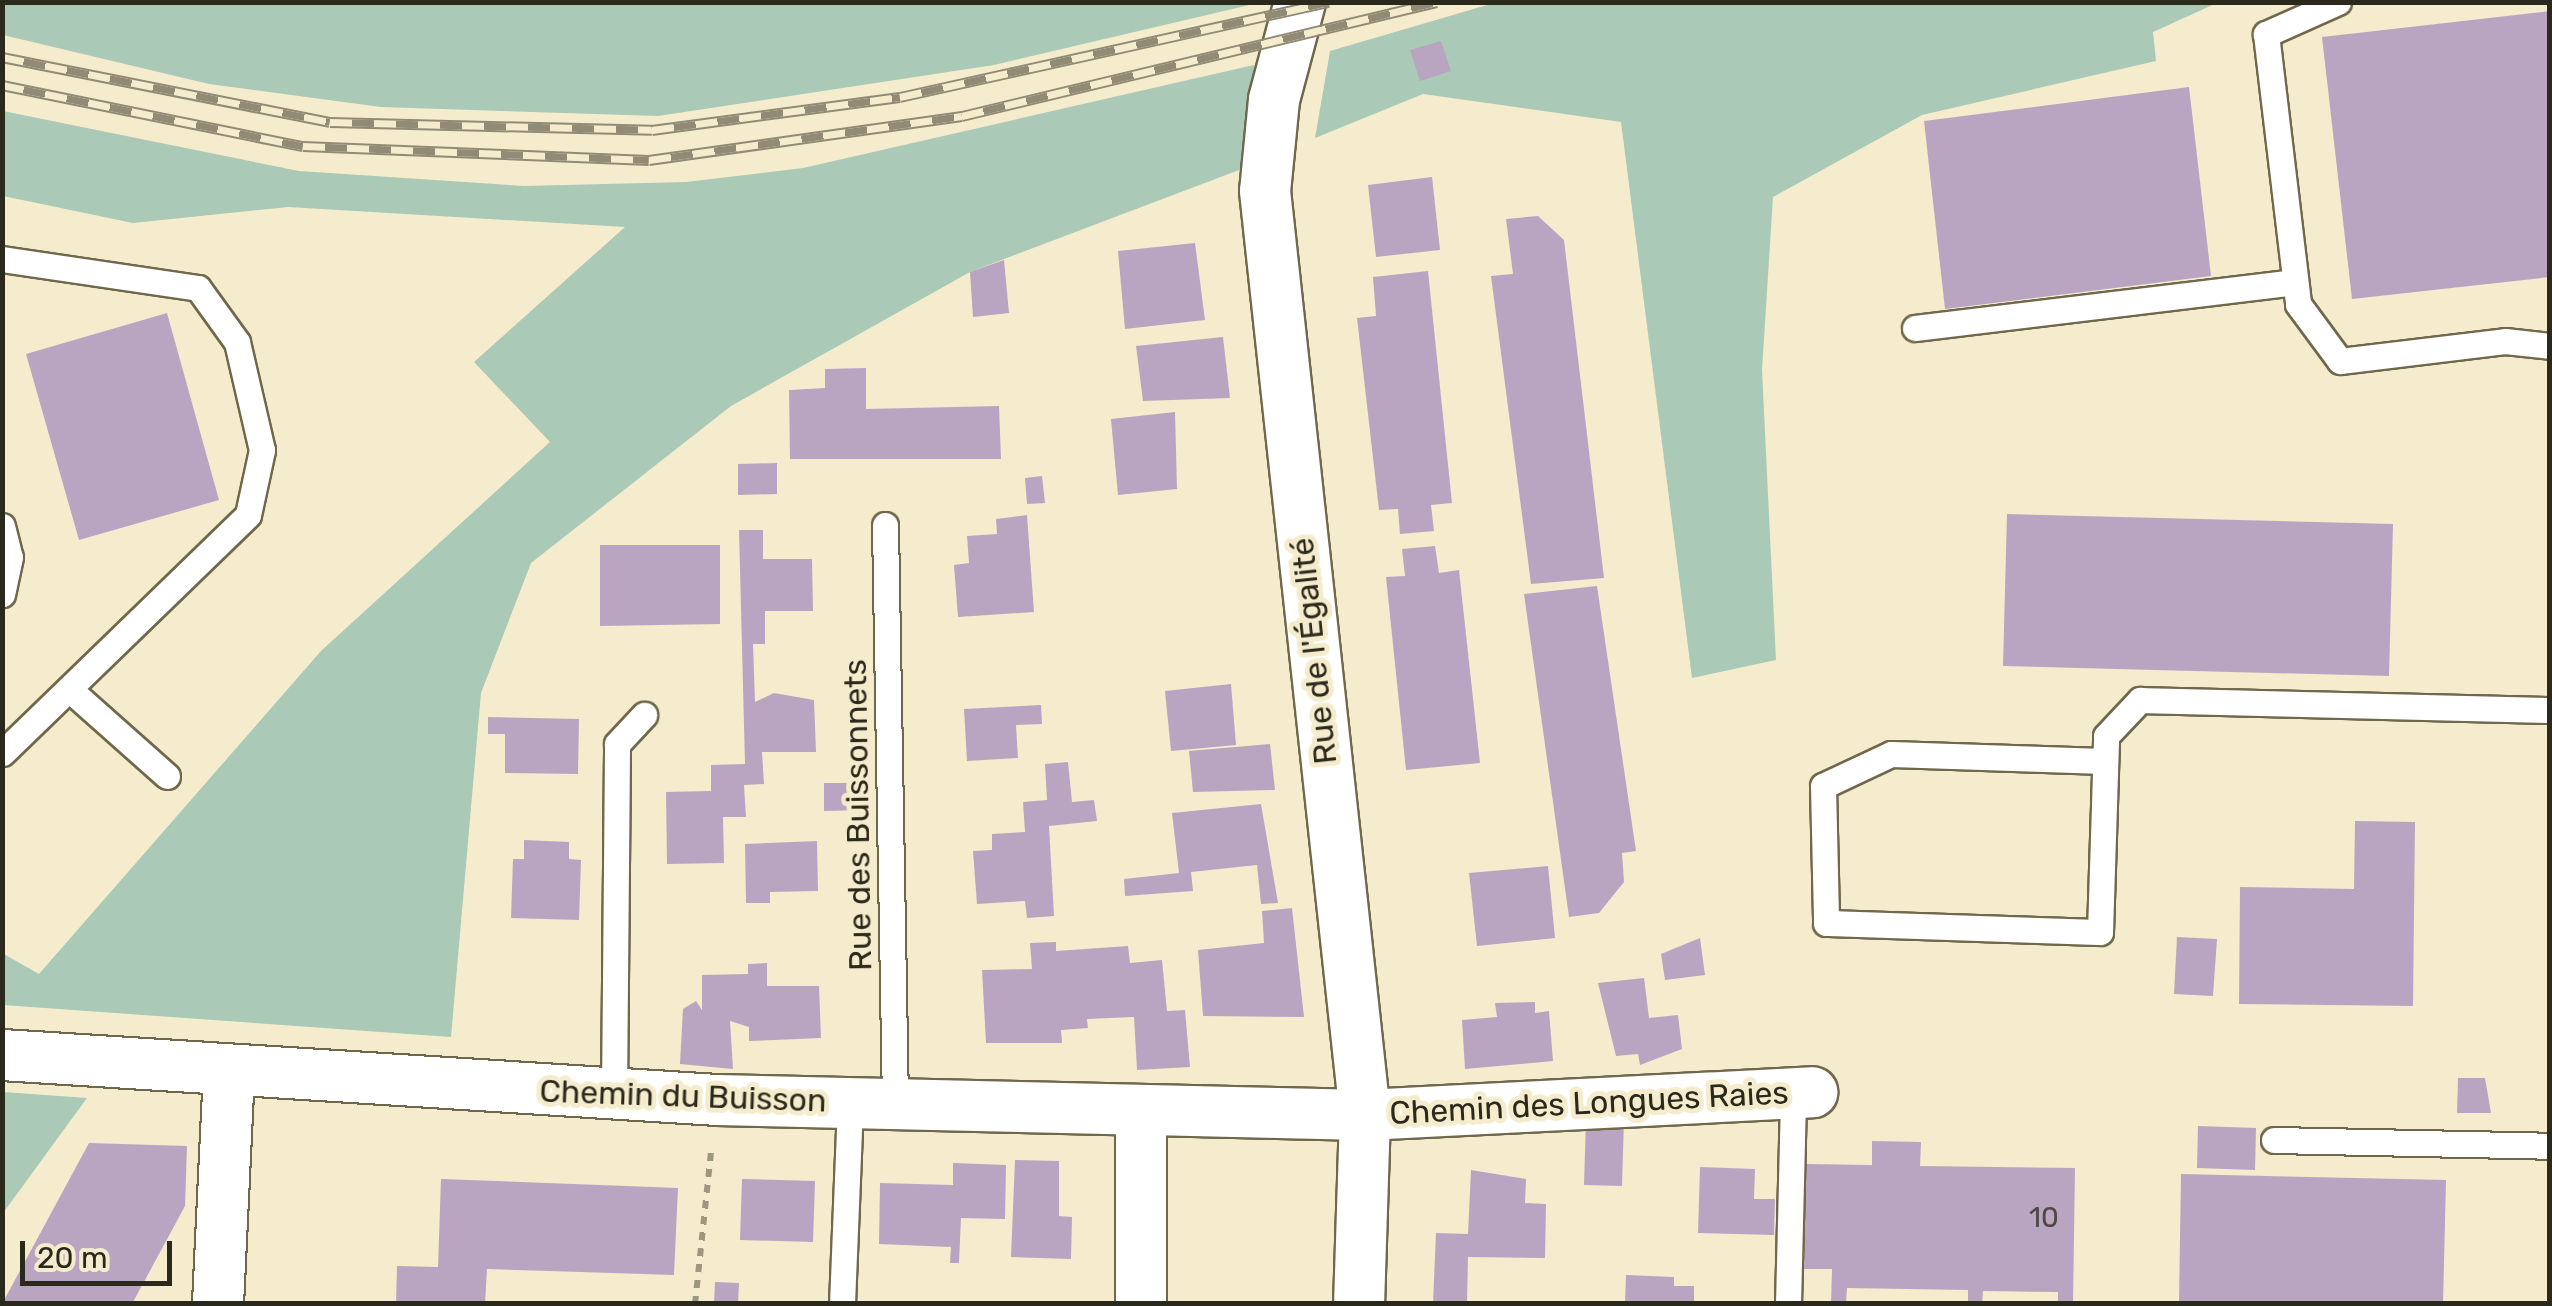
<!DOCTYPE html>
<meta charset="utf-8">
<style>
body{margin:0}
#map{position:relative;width:2552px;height:1306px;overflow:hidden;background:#f5eccd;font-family:Rubik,sans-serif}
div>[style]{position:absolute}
.green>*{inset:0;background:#aac9b7}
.building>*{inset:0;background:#b9a5c2}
.path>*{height:6px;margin-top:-3px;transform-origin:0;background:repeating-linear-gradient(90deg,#9d9780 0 8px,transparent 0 16px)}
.roads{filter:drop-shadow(2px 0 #70684c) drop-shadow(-2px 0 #70684c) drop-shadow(0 2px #70684c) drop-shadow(0 -2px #70684c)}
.service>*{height:25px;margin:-12.5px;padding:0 12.5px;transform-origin:12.5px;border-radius:12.5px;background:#fff}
.minor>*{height:50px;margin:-25px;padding:0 25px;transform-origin:25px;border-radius:25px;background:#fff}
.rail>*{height:11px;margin-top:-5.5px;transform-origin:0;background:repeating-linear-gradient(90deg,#f5eccd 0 22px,#918b75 0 44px);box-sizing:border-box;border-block:2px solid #918b75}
span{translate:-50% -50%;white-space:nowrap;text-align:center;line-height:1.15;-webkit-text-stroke:10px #f5eccd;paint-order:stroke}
.number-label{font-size:28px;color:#4e4746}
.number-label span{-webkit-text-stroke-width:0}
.street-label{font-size:32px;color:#2b281c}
.frame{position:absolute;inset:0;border:5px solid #2b281c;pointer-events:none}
.scale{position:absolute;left:20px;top:1241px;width:152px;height:45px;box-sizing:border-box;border:5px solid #2b281c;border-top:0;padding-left:12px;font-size:30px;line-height:35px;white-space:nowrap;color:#2b281c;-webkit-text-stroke:8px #f5eccd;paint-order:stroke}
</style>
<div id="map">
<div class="green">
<div style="clip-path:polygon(2px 3px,3px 2px,1258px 3px,994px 65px,658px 116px,381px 107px,209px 84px,3px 35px)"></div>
<div style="clip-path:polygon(1494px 3px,2217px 3px,2153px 32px,2156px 61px,1922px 115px,1773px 197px,1762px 370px,1776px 660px,1692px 678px,1621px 122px,1423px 94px,1315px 138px,1330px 51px)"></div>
<div style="clip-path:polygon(1254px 65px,1247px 167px,970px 272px,731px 406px,531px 563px,481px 693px,451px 1037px,3px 1005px,2px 953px,39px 974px,321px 651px,550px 442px,474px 362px,625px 227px,288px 207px,133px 223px,3px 196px,3px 111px,299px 171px,524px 186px,686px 182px,803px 168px)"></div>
<div style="clip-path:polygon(3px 1092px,87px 1098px,3px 1213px,2px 1092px)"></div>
</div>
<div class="building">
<div style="clip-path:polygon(2550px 11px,2550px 277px,2352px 299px,2322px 37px)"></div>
<div style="clip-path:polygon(1441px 41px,1451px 71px,1420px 81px,1410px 50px)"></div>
<div style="clip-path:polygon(2189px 87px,2211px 276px,1945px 309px,1924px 121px)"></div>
<div style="clip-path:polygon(1432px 177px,1440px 250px,1376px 257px,1368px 185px)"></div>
<div style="clip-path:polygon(1538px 216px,1564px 240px,1604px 578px,1531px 584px,1491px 276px,1513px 274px,1506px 219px)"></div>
<div style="clip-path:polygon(1195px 243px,1205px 320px,1125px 329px,1118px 251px)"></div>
<div style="clip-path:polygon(1004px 260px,1009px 313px,973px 317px,970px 272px)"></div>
<div style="clip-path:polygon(1428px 271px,1452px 503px,1431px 505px,1434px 531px,1400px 534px,1398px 509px,1379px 510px,1357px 318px,1376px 316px,1373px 277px)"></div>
<div style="clip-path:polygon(167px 313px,219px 500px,79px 540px,26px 354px)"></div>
<div style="clip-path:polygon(1223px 337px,1230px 398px,1143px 401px,1136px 346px)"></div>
<div style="clip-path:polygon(866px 368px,866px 409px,999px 406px,1001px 459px,790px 459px,789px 390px,825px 388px,825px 369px)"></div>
<div style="clip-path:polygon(1175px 412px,1177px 489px,1118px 495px,1111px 419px)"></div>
<div style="clip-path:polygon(777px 463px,777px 494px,738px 495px,738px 464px)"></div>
<div style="clip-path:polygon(1042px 476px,1045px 503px,1027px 504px,1025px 478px)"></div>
<div style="clip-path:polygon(2007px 514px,2393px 524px,2389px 676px,2003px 666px)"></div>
<div style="clip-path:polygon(1027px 515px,1034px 612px,958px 617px,954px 565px,969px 563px,967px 536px,997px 534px,996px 519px)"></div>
<div style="clip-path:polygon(739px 530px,763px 530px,763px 559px,812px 559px,813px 611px,765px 611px,765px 644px,753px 644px,755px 702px,774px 693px,814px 700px,816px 752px,762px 752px,764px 784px,744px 785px,746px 817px,723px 817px,724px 863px,667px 864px,666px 792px,711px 791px,711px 765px,745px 764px)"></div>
<div style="clip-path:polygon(600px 545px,720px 545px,720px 624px,600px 626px)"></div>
<div style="clip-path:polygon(1435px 546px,1439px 573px,1459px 570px,1480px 763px,1406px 770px,1386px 577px,1405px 576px,1402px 549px)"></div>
<div style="clip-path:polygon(1597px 586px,1636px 851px,1622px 853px,1624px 882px,1599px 913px,1569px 917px,1524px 594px)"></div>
<div style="clip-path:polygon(1231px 684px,1236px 745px,1171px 751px,1165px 691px)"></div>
<div style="clip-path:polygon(1041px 705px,1042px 724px,1016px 725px,1018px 758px,967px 761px,964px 709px)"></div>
<div style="clip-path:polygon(488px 717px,579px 719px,578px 774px,505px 773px,505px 734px,488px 734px)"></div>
<div style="clip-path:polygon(1270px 744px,1275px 790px,1193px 792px,1189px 751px)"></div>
<div style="clip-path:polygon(1068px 762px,1072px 802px,1094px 800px,1097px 821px,1049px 826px,1054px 916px,1027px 918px,1025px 901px,977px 904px,973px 851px,992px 850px,992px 834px,1025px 832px,1023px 802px,1047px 800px,1045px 764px)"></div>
<div style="clip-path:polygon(824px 783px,865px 783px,866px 810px,824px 811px)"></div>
<div style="clip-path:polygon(1261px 804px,1278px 903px,1261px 904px,1257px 865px,1191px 872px,1193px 891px,1125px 896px,1124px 879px,1179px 873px,1172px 813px)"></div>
<div style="clip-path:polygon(2355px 821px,2415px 822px,2413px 1006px,2239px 1004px,2240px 887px,2354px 889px)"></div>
<div style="clip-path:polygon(524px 840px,569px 842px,569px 859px,581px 860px,579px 920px,511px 918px,513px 859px,524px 859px)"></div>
<div style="clip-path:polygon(817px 841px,818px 891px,770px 892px,770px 903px,746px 903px,745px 844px)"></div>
<div style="clip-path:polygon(1548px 866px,1555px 938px,1477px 946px,1469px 873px)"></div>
<div style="clip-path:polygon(1292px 908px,1304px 1017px,1203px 1016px,1198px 950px,1264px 943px,1262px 911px)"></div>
<div style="clip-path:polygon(2177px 937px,2217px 939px,2213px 996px,2174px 994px)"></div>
<div style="clip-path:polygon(1700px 938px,1705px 975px,1665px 980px,1661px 954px)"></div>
<div style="clip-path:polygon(1056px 942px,1056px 951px,1128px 946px,1130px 963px,1162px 960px,1167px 1011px,1185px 1010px,1190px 1067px,1137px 1070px,1134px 1017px,1087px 1019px,1088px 1028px,1061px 1030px,1062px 1043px,986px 1043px,982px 970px,1032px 969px,1030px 943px)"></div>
<div style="clip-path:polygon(767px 963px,767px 986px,819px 986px,821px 1038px,749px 1041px,749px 1027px,730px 1021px,733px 1069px,680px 1064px,683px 1009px,696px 1001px,702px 1010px,702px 975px,748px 974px,748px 964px)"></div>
<div style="clip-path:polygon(1644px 978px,1649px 1018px,1678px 1015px,1682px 1049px,1640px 1065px,1638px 1054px,1616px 1056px,1598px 983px)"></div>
<div style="clip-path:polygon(1535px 1002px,1535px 1013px,1549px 1011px,1553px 1061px,1465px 1069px,1462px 1020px,1497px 1017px,1495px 1003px)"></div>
<div style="clip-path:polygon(2458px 1078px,2485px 1078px,2491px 1113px,2457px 1113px)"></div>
<div style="clip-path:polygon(1624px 1119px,1622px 1186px,1584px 1185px,1586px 1120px)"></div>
<div style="clip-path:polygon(2198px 1126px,2256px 1128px,2255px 1170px,2197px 1168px)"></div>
<div style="clip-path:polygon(1872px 1141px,1921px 1142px,1920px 1166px,2075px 1168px,2073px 1304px,2058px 1304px,2058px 1292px,1983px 1291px,1982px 1304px,1968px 1304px,1968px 1290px,1847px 1288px,1846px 1304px,1831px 1304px,1832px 1269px,1804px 1269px,1806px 1164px,1872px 1165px)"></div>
<div style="clip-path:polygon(89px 1143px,187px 1146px,185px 1206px,132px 1304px,2px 1304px)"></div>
<div style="clip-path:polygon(1015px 1160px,1059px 1161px,1059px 1216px,1072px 1217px,1071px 1259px,1011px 1257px)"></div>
<div style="clip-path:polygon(953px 1163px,1006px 1165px,1005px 1219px,961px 1218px,959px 1263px,950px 1263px,951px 1247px,879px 1244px,880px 1183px,953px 1185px)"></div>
<div style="clip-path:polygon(1700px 1167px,1755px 1169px,1754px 1199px,1775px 1199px,1774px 1235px,1698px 1233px)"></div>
<div style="clip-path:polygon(1471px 1170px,1526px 1179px,1525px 1203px,1546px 1204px,1545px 1258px,1468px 1257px,1467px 1304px,1433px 1304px,1436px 1233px,1468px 1234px)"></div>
<div style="clip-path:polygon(2181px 1174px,2446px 1180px,2443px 1304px,2179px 1304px)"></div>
<div style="clip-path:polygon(441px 1179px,678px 1188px,674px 1275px,487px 1269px,485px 1304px,396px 1304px,397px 1266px,438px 1267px)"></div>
<div style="clip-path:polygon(742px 1179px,815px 1181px,813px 1242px,740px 1240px)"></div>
<div style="clip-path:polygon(1626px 1275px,1674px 1277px,1674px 1286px,1694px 1286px,1694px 1304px,1625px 1304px)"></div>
<div style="clip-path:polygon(715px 1282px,739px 1283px,738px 1304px,714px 1304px)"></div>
</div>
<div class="path">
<div style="left:695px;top:1304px;width:154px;rotate:-84deg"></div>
</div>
<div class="roads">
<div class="service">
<div style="left:2338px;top:2px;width:79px;rotate:156deg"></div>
<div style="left:2266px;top:34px;width:272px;rotate:83.2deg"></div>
<div style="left:2298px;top:304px;width:71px;rotate:53.6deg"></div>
<div style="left:2340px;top:361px;width:166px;rotate:-6.9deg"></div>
<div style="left:2505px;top:341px;width:45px;rotate:6.3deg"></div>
<div style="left:2px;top:259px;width:198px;rotate:8.4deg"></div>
<div style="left:198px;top:288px;width:67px;rotate:54.2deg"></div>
<div style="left:237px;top:342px;width:111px;rotate:77deg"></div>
<div style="left:262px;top:450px;width:66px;rotate:102.2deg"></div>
<div style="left:248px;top:515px;width:342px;rotate:135.9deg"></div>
<div style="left:1915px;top:328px;width:383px;rotate:-6.9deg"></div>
<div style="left:885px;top:525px;width:578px;rotate:89.01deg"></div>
<div style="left:2px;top:526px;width:32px;rotate:76deg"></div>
<div style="left:10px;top:557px;width:38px;rotate:102deg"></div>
<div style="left:69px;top:689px;width:131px;rotate:41.6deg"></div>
<div style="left:2104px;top:761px;width:213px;rotate:-178.1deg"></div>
<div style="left:1891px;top:754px;width:75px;rotate:154.8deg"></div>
<div style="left:1823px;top:786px;width:137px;rotate:88.7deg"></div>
<div style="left:1826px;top:923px;width:274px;rotate:1.9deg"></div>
<div style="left:2100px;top:932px;width:196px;rotate:-88.2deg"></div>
<div style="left:2106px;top:736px;width:50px;rotate:-46.6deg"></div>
<div style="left:2140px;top:700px;width:410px;rotate:1.4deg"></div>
<div style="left:614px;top:1095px;width:351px;rotate:-89.5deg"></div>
<div style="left:617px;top:744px;width:40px;rotate:-47deg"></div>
<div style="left:2274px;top:1140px;width:276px;rotate:1.2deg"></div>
<div style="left:842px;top:1304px;width:201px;rotate:-87.7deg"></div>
<div style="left:1788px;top:1304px;width:212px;rotate:-88.6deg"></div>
</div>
<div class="minor">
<div style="left:1300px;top:2px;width:101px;rotate:104.9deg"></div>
<div style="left:1274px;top:100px;width:91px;rotate:95.6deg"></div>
<div style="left:1265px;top:191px;width:929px;rotate:83.82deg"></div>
<div style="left:1365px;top:1115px;width:189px;rotate:91.8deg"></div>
<div style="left:2px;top:1055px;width:716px;rotate:3.6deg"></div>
<div style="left:717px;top:1100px;width:648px;rotate:1.33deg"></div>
<div style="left:1365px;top:1115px;width:448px;rotate:-2.9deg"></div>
<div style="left:218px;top:1304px;width:231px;rotate:-87.3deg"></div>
<div style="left:1141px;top:1304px;width:194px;rotate:-90deg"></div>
</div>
</div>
<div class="rail">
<div style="left:2px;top:57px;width:334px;rotate:11.2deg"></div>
<div style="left:330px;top:122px;width:322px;rotate:1.4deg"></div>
<div style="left:652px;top:130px;width:250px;rotate:-7.6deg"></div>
<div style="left:900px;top:97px;width:439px;rotate:-12.5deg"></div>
<div style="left:2px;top:85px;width:307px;rotate:11.5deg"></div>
<div style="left:303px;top:146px;width:346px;rotate:2.3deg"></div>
<div style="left:649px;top:160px;width:316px;rotate:-8deg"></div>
<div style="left:962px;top:116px;width:488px;rotate:-13.5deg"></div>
</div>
<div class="number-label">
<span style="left:2044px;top:1218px">10</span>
</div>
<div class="street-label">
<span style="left:1314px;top:651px;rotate:-96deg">Rue de l'Égalité</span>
<span style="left:858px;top:815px;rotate:-91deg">Rue des Buissonnets</span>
<span style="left:683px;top:1096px;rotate:2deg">Chemin du Buisson</span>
<span style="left:1589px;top:1103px;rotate:-3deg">Chemin des Longues Raies</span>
</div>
<div class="frame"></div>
<div class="scale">20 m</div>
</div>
